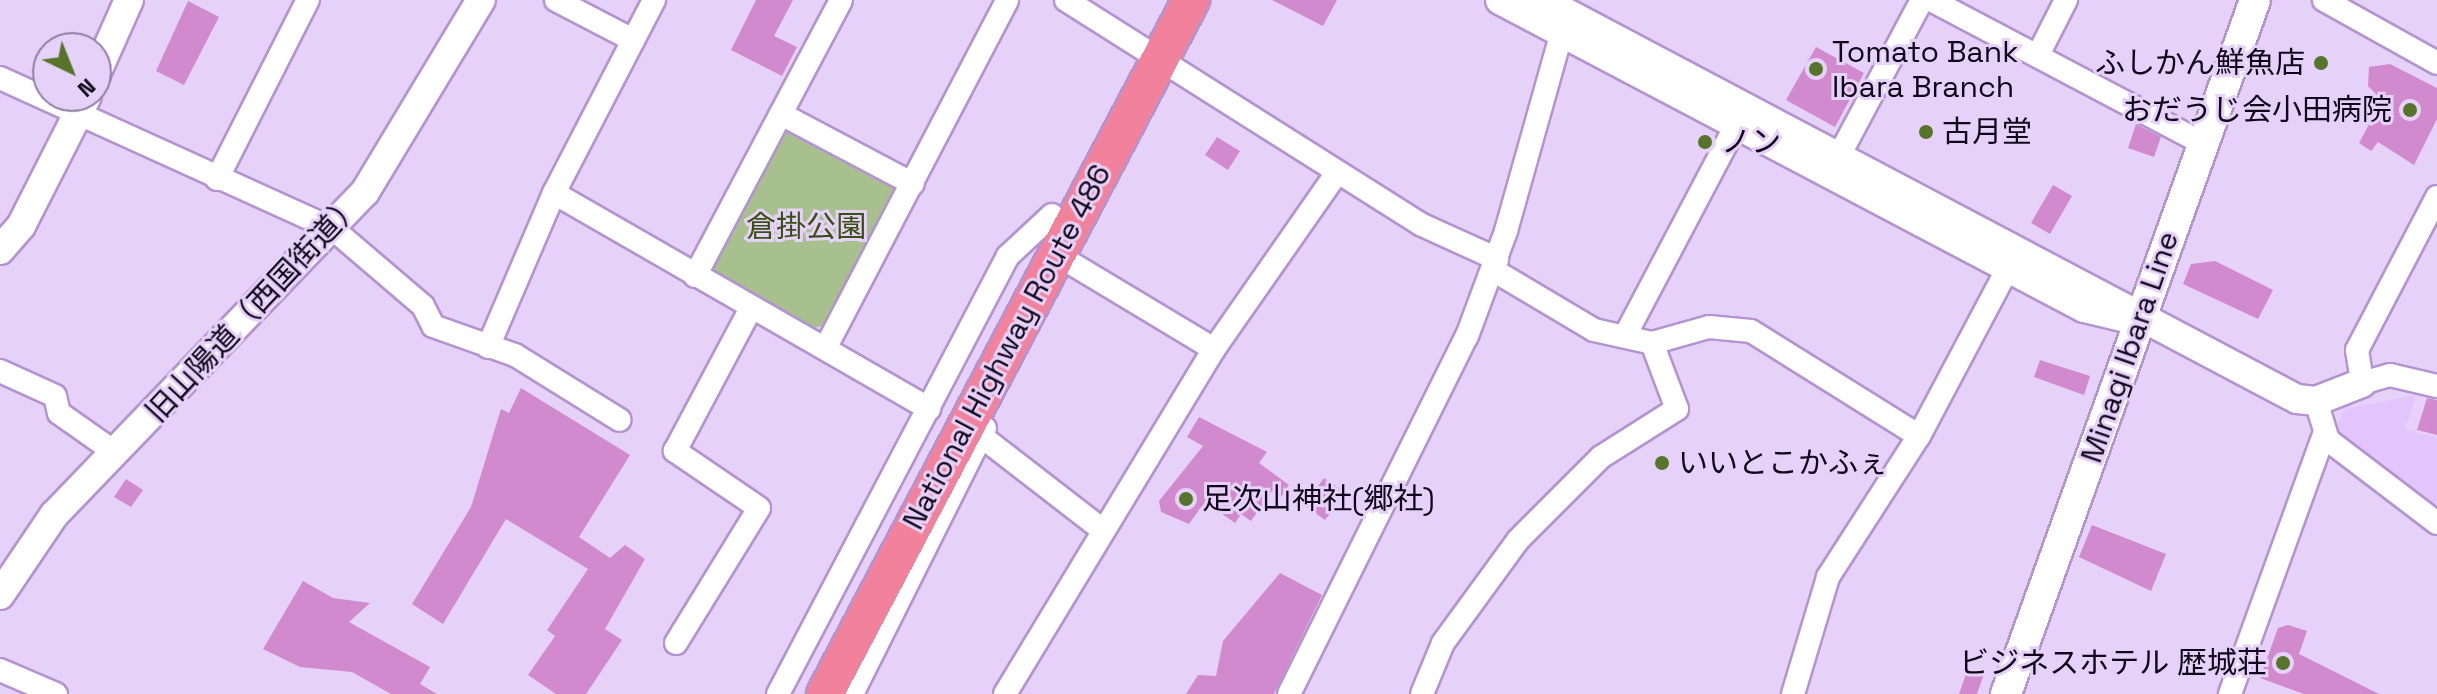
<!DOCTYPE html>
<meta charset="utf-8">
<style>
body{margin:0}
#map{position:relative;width:2437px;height:694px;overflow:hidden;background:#e6d2f8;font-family:"Space Grotesk","Noto Sans JP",sans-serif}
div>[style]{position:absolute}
.built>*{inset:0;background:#e3c5fe}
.green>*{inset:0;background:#a8c08d}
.building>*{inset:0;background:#d18acd}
.roads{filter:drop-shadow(2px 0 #b494d0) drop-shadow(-2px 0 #b494d0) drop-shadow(0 2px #b494d0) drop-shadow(0 -2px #b494d0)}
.minor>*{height:22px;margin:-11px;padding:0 11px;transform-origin:11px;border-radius:11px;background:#fff}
.tertiary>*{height:28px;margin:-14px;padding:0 14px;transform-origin:14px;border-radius:14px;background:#fff}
.secondary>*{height:30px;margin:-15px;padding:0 15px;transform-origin:15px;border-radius:15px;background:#fff}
.trunk>*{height:36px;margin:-18px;padding:0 18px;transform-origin:18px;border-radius:18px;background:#f2829c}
.dots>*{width:22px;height:22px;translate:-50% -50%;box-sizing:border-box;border:4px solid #e6d2f8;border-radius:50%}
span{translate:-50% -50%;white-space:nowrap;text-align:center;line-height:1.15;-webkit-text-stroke:6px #e6d2f8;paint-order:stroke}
.poi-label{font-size:30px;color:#12061b}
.left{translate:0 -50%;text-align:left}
.right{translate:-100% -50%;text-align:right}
.park-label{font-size:30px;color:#385012}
.street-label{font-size:30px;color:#12061b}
.north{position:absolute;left:32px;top:32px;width:80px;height:80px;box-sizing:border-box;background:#e6d2f8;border:2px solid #9180a0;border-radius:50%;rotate:137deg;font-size:22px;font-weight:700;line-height:32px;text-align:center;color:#12061b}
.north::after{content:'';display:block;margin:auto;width:28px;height:36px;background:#56752b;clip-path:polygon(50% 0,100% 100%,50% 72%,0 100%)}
</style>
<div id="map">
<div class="built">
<div style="clip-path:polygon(2416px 395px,2405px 429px,2437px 438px,2437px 514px,2332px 434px,2345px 409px)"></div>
</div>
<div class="green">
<div style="clip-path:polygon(789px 127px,903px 187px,830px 324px,815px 328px,709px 268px)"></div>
</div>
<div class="building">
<div style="clip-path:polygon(756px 0,793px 0,774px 36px,797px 47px,782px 76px,731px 50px)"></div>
<div style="clip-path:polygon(1272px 0,1337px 0,1323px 26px)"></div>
<div style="clip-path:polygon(188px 1px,219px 17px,184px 85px,156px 71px)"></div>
<div style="clip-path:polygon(1816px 47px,1864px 73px,1835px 127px,1786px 100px)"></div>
<div style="clip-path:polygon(2390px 64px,2437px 88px,2437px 119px,2414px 165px,2378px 142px,2371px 151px,2359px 143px,2382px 100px,2368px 86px,2369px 67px)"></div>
<div style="clip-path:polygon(2136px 124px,2161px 137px,2154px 157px,2128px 148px)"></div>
<div style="clip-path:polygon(1217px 137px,1240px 151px,1228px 170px,1205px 155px)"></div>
<div style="clip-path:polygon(2053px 185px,2072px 196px,2050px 234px,2031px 223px)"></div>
<div style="clip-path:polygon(2215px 261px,2273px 290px,2258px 319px,2183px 284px,2191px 264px)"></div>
<div style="clip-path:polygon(2040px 360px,2090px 376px,2084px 395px,2034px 377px)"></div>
<div style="clip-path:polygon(521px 388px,630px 455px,579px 537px,610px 558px,625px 545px,645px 559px,605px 629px,622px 640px,586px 694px,556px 694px,528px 675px,555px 636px,547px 630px,588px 569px,506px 519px,443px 624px,412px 604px,471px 507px,501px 409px,509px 413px)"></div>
<div style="clip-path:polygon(2427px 398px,2437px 400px,2437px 435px,2417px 430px)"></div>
<div style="clip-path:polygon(1199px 417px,1267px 452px,1259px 463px,1289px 485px,1281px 497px,1272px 491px,1251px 521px,1241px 514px,1235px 523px,1205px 502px,1189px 524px,1161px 512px,1159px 501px,1203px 446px,1187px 437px)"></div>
<div style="clip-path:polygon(1324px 478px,1346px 493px,1325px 520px,1304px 505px)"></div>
<div style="clip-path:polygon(126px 479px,143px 490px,131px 507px,114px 497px)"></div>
<div style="clip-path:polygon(2092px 525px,2166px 554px,2151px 591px,2079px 557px)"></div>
<div style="clip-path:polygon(1280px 573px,1322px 595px,1274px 694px,1186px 694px,1198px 675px,1216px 676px,1223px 641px)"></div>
<div style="clip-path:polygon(303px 581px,333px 598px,370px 603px,349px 622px,430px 667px,420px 684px,437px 694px,391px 694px,352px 672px,300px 667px,263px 649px)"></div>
<div style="clip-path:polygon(2288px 625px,2307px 631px,2299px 654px,2379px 694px,2304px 694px,2260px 678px,2278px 628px)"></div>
<div style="clip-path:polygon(1968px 668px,1984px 674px,1977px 694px,1959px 694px)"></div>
</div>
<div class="roads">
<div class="minor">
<div style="left:556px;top:0;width:87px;rotate:27.5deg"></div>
<div style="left:1066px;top:0;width:419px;rotate:32.3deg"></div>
<div style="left:1420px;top:224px;width:85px;rotate:24.4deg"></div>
<div style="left:1931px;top:0;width:306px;rotate:27.8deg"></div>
<div style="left:2324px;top:0;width:129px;rotate:29.1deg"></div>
<div style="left:2038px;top:55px;width:62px;rotate:-63deg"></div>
<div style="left:0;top:78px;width:366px;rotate:24.4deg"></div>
<div style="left:333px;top:229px;width:118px;rotate:40.5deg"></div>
<div style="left:423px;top:306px;width:22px;rotate:63deg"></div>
<div style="left:433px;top:326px;width:87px;rotate:19.5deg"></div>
<div style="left:515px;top:355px;width:123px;rotate:31.8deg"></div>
<div style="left:781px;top:114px;width:149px;rotate:27.9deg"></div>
<div style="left:1840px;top:154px;width:174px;rotate:-62deg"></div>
<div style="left:217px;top:179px;width:201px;rotate:-63.1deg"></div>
<div style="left:554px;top:193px;width:433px;rotate:29.9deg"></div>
<div style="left:2437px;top:197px;width:173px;rotate:117.6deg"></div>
<div style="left:2357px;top:350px;width:33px;rotate:81deg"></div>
<div style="left:2362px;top:383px;width:29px;rotate:-16deg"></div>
<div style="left:2390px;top:375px;width:48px;rotate:13.2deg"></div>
<div style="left:1069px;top:262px;width:169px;rotate:31deg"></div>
<div style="left:1493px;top:270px;width:117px;rotate:30.7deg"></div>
<div style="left:1594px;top:330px;width:59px;rotate:12.6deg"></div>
<div style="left:1652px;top:343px;width:59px;rotate:-15.7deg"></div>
<div style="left:1709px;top:327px;width:42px;rotate:5.4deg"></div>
<div style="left:1751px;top:331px;width:198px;rotate:32deg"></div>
<div style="left:1919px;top:436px;width:205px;rotate:-62.1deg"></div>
<div style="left:695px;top:276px;width:312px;rotate:-62.1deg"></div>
<div style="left:1626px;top:334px;width:253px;rotate:-62.2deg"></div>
<div style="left:827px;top:345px;width:389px;rotate:-62.4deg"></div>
<div style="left:488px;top:347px;width:168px;rotate:-66.8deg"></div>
<div style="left:554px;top:193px;width:217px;rotate:-62.6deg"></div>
<div style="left:0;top:371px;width:60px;rotate:24.4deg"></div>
<div style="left:55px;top:396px;width:17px;rotate:77deg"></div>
<div style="left:59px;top:413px;width:70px;rotate:35.1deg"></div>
<div style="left:2316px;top:401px;width:41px;rotate:72.9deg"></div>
<div style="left:2328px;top:440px;width:137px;rotate:37.3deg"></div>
<div style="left:981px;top:436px;width:150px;rotate:37.7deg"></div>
<div style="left:676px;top:643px;width:158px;rotate:-58.4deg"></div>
<div style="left:759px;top:508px;width:102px;rotate:-145.8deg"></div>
<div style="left:675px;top:451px;width:162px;rotate:-62deg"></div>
<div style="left:0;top:670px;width:61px;rotate:23.2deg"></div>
<div style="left:778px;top:694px;width:495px;rotate:-62.3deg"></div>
<div style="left:1008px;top:256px;width:60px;rotate:-43deg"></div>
<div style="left:852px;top:694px;width:297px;rotate:-63.4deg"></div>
<div style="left:1005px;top:694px;width:403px;rotate:-58.8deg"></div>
<div style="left:1214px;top:349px;width:215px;rotate:-55.1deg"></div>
<div style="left:1289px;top:694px;width:400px;rotate:-63.6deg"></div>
<div style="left:1467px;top:336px;width:112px;rotate:-69.6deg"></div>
<div style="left:1506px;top:231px;width:218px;rotate:-74.3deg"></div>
<div style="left:1422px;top:694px;width:55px;rotate:-67.6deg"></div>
<div style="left:1443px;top:643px;width:127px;rotate:-53.9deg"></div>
<div style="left:1518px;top:540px;width:117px;rotate:-45deg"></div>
<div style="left:1601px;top:457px;width:90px;rotate:-32.3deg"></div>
<div style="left:1677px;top:409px;width:71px;rotate:-110.7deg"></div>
<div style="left:1793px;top:694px;width:122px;rotate:-73.3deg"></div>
<div style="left:1828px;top:577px;width:168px;rotate:-57.2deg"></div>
<div style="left:2230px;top:694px;width:276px;rotate:-70.1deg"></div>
</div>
<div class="tertiary">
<div style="left:1500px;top:0;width:660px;rotate:27.81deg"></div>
<div style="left:2084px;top:308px;width:47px;rotate:13.4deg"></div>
<div style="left:1542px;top:0;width:854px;rotate:27.86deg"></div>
<div style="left:2297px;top:399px;width:19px;rotate:6deg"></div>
<div style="left:2316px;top:401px;width:49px;rotate:-21.4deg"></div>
<div style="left:96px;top:74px;width:81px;rotate:-66deg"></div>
<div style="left:0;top:250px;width:32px;rotate:-49deg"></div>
<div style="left:21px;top:226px;width:146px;rotate:-63.1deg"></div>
<div style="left:0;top:595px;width:97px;rotate:-56deg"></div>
<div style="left:54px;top:515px;width:448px;rotate:-46.1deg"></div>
<div style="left:365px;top:192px;width:224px;rotate:-58.9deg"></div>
</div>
<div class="secondary">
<div style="left:2006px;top:694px;width:737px;rotate:-70.26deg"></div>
</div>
<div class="trunk">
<div style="left:825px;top:694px;width:785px;rotate:-62.19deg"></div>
</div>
</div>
<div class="dots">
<div style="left:2321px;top:63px;background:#56752b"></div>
<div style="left:1816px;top:69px;background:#56752b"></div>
<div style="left:2410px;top:110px;background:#56752b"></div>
<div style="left:1926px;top:132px;background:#56752b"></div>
<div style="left:1705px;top:142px;background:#56752b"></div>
<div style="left:1662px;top:463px;background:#56752b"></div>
<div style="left:1186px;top:499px;background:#56752b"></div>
<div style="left:2283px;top:663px;background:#56752b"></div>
</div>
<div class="poi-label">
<span class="left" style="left:1832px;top:69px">Tomato Bank<br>Ibara Branch</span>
<span class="right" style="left:2305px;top:63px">ふしかん鮮魚店</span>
<span class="right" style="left:2392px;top:110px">おだうじ会小田病院</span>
<span class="left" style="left:1942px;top:132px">古月堂</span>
<span class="left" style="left:1721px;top:142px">ノン</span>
<span class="left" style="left:1678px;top:463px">いいとこかふぇ</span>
<span class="left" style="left:1202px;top:499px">足次山神社(郷社)</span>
<span class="right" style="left:2267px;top:663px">ビジネスホテル 歴城荘</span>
</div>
<div class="park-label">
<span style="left:806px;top:227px">倉掛公園</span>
</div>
<div class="street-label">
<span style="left:254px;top:308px;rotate:-47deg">旧山陽道（西国街道）</span>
<span style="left:1007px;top:347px;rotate:-62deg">National Highway Route 486</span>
<span style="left:2130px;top:347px;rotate:-71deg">Minagi Ibara Line</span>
</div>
<div class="north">N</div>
</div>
